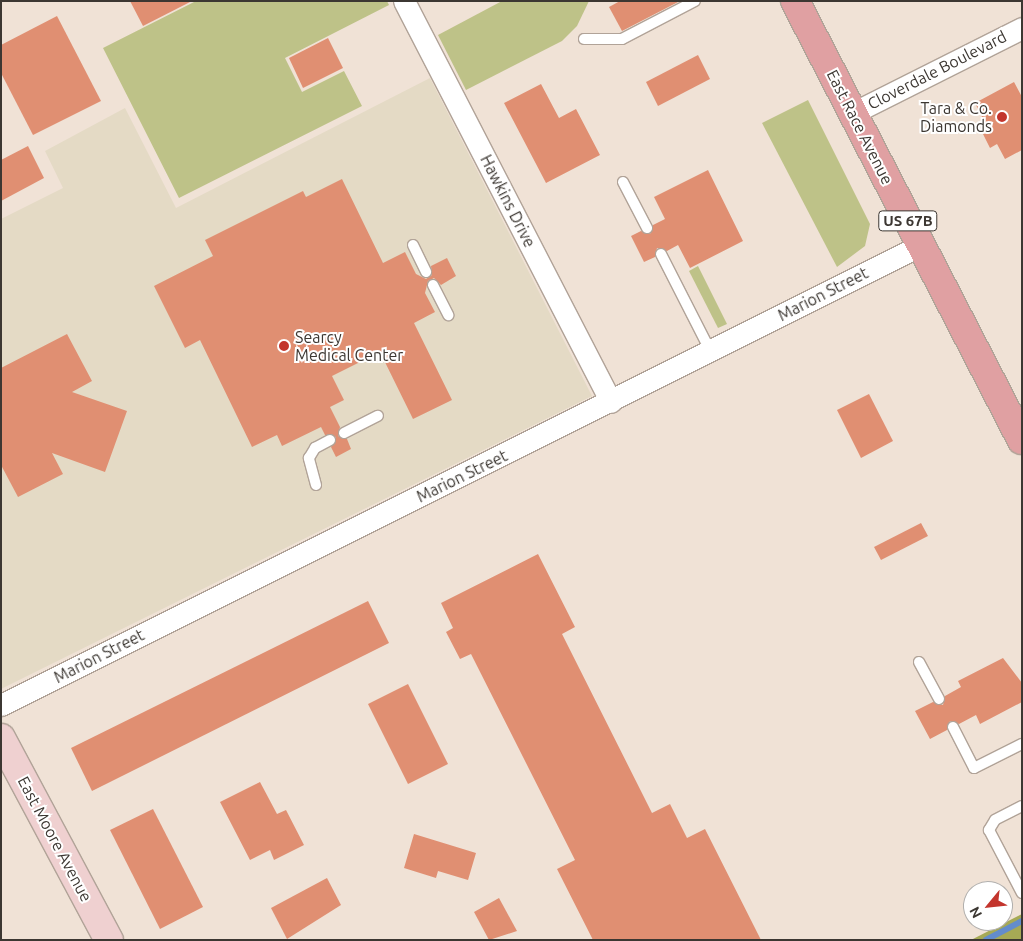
<!DOCTYPE html>
<style>
body{margin:0}
#map{position:relative;width:1023px;height:941px;overflow:hidden;background:#f0e2d6;font-family:Ubuntu,sans-serif}
div>[style]{position:absolute}
.medical>*{inset:0;background:#e4dac5}
.green>*{inset:0;background:#bec288}
.forest>*{inset:0;background:#a6a955}
.stream>*{height:5.5px;margin:-2.75px;padding:0 2.75px;transform-origin:2.75px;border-radius:2.75px;background:#638ccc}
.building>*{inset:0;background:#e08f72}
.roads{filter:drop-shadow(1px 0 #b1a398) drop-shadow(-1px 0 #b1a398) drop-shadow(0 1px #b1a398) drop-shadow(0 -1px #b1a398)}
.lane>*{height:10px;margin:-5px;padding:0 5px;transform-origin:5px;border-radius:5px;background:#fff}
.street>*{height:21px;margin:-10.5px;padding:0 10.5px;transform-origin:10.5px;border-radius:10.5px;background:#fff}
.secondary>*{height:28px;margin:-14px;padding:0 14px;transform-origin:14px;border-radius:14px;background:#efd0d0}
.primary>*{height:28px;margin:-14px;padding:0 14px;transform-origin:14px;border-radius:14px;background:#e0a0a2}
.dots>*{width:14px;height:14px;translate:-50% -50%;box-sizing:border-box;border:2px solid #fff;border-radius:50%}
span{translate:-50% -50%;white-space:nowrap;text-align:center;line-height:1.15;-webkit-text-stroke:4px #fff;paint-order:stroke}
.shield-label span{padding:1px 4px;background:#fff;border:1px solid;border-radius:4px;-webkit-text-stroke-width:0}
.shield-label{font-size:15px;color:#3c3732;font-weight:700}
.street-label{font-size:16px;color:#3c3732}
.poi-label{font-size:16px;color:#3c3732}
.right{translate:-100% -50%;text-align:right}
.left{translate:0 -50%;text-align:left}
.frame{position:absolute;inset:0;border:2px solid #3c3732;pointer-events:none}
.north{position:absolute;left:963px;top:881px;width:50px;height:50px;box-sizing:border-box;background:#fff;border:1px solid #b1afad;border-radius:50%;rotate:242deg;font-size:14px;font-weight:700;line-height:20px;text-align:center;color:#3c3732}
.north::after{content:'';display:block;margin:auto;width:18px;height:22px;background:#c3352d;clip-path:polygon(50% 0,100% 100%,50% 72%,0 100%)}
</style>
<div id="map">
<div class="medical">
<div style="clip-path:polygon(430px 78px,592px 396px,1px 689px,1px 219px,63px 188px,45px 151px,125px 108px,176px 208px)"></div>
</div>
<div class="green">
<div style="clip-path:polygon(196px 1px,387px 1px,389px 5px,285px 58px,302px 92px,344px 71px,362px 106px,179px 198px,103px 48px)"></div>
<div style="clip-path:polygon(502px 1px,589px 1px,577px 26px,562px 41px,466px 90px,438px 35px)"></div>
<div style="clip-path:polygon(808px 100px,870px 224px,865px 246px,837px 267px,762px 123px)"></div>
<div style="clip-path:polygon(698px 266px,727px 324px,718px 328px,689px 271px)"></div>
</div>
<div class="forest">
<div style="clip-path:polygon(1022px 914px,1022px 940px,971px 940px)"></div>
</div>
<div class="stream">
<div style="left:986px;top:940px;width:41px;rotate:-27.8deg"></div>
</div>
<div class="building">
<div style="clip-path:polygon(130px 1px,192px 1px,143px 26px)"></div>
<div style="clip-path:polygon(620px 1px,680px 1px,622px 31px,609px 7px)"></div>
<div style="clip-path:polygon(57px 16px,101px 101px,33px 135px,1px 73px,1px 45px)"></div>
<div style="clip-path:polygon(328px 38px,343px 68px,303px 88px,289px 58px)"></div>
<div style="clip-path:polygon(698px 55px,710px 79px,658px 106px,646px 82px)"></div>
<div style="clip-path:polygon(1014px 82px,1022px 97px,1022px 150px,1005px 159px,997px 144px,990px 148px,983px 134px,989px 131px,975px 103px)"></div>
<div style="clip-path:polygon(541px 84px,559px 118px,576px 109px,600px 155px,546px 183px,504px 103px)"></div>
<div style="clip-path:polygon(28px 146px,44px 178px,1px 201px,1px 160px)"></div>
<div style="clip-path:polygon(708px 170px,743px 241px,690px 268px,678px 245px,667px 251px,657px 248px,655px 257px,644px 262px,631px 236px,641px 231px,650px 234px,653px 225px,665px 219px,654px 197px)"></div>
<div style="clip-path:polygon(342px 179px,383px 263px,405px 252px,416px 274px,426px 279px,432px 275px,431px 266px,447px 258px,456px 276px,441px 285px,434px 278px,428px 281px,425px 293px,435px 312px,414px 323px,452px 400px,413px 419px,380px 352px,332px 376px,344px 400px,330px 407px,340px 427px,338px 436px,347px 439px,351px 449px,336px 457px,331px 447px,336px 437px,325px 435px,321px 427px,282px 446px,277px 435px,252px 447px,200px 340px,185px 348px,154px 286px,213px 256px,205px 240px,303px 191px,306px 197px)"></div>
<div style="clip-path:polygon(67px 334px,92px 381px,72px 392px,127px 411px,105px 472px,52px 453px,63px 474px,18px 497px,1px 465px,1px 368px)"></div>
<div style="clip-path:polygon(869px 394px,893px 441px,861px 458px,837px 410px)"></div>
<div style="clip-path:polygon(921px 523px,928px 536px,881px 560px,874px 547px)"></div>
<div style="clip-path:polygon(538px 554px,575px 627px,562px 634px,652px 813px,670px 804px,687px 838px,705px 829px,761px 940px,593px 940px,557px 869px,575px 860px,471px 654px,460px 659px,446px 632px,453px 628px,441px 603px)"></div>
<div style="clip-path:polygon(368px 601px,389px 643px,92px 791px,71px 748px)"></div>
<div style="clip-path:polygon(1003px 658px,1022px 683px,1022px 702px,980px 724px,976px 715px,959px 724px,950px 721px,947px 730px,930px 739px,915px 711px,933px 702px,943px 705px,945px 696px,961px 687px,958px 681px)"></div>
<div style="clip-path:polygon(408px 684px,448px 764px,408px 784px,368px 704px)"></div>
<div style="clip-path:polygon(260px 782px,277px 814px,286px 810px,304px 845px,274px 860px,270px 850px,250px 860px,220px 802px)"></div>
<div style="clip-path:polygon(153px 809px,203px 907px,160px 929px,110px 830px)"></div>
<div style="clip-path:polygon(414px 834px,476px 853px,468px 880px,438px 871px,436px 878px,404px 868px)"></div>
<div style="clip-path:polygon(327px 878px,341px 905px,287px 939px,271px 908px)"></div>
<div style="clip-path:polygon(499px 898px,517px 931px,489px 940px,474px 912px)"></div>
</div>
<div class="roads">
<div class="lane">
<div style="left:584px;top:39px;width:38px"></div>
<div style="left:622px;top:39px;width:82px;rotate:-27.5deg"></div>
<div style="left:623px;top:182px;width:52px;rotate:62.4deg"></div>
<div style="left:413px;top:245px;width:30px;rotate:64deg"></div>
<div style="left:661px;top:254px;width:110px;rotate:63deg"></div>
<div style="left:433px;top:285px;width:34px;rotate:63deg"></div>
<div style="left:344px;top:433px;width:38px;rotate:-27deg"></div>
<div style="left:316px;top:485px;width:28px;rotate:-105deg"></div>
<div style="left:309px;top:458px;width:12px;rotate:-59deg"></div>
<div style="left:315px;top:448px;width:17px;rotate:-28deg"></div>
<div style="left:919px;top:662px;width:42px;rotate:61.6deg"></div>
<div style="left:953px;top:727px;width:46px;rotate:62.9deg"></div>
<div style="left:974px;top:768px;width:54px;rotate:-26.6deg"></div>
<div style="left:1022px;top:806px;width:30px;rotate:153deg"></div>
<div style="left:995px;top:820px;width:12px;rotate:121deg"></div>
<div style="left:989px;top:830px;width:71px;rotate:62.4deg"></div>
</div>
<div class="street">
<div style="left:404px;top:1px;width:451px;rotate:62.7deg"></div>
<div style="left:853px;top:113px;width:189px;rotate:-26.7deg"></div>
<div style="left:1px;top:705px;width:1029px;rotate:-26.57deg"></div>
</div>
<div class="secondary">
<div style="left:1px;top:738px;width:229px;rotate:61.9deg"></div>
</div>
<div class="primary">
<div style="left:795px;top:1px;width:494px;rotate:62.7deg"></div>
</div>
</div>
<div class="dots">
<div style="left:1002px;top:117px;background:#c3352d"></div>
<div style="left:284px;top:346px;background:#c3352d"></div>
</div>
<div class="shield-label">
<span style="left:908px;top:221px">US 67B</span>
</div>
<div class="street-label">
<span style="left:937px;top:70px;rotate:-27deg">Cloverdale Boulevard</span>
<span style="left:860px;top:127px;rotate:63deg">East Race Avenue</span>
<span style="left:508px;top:201px;rotate:63deg">Hawkins Drive</span>
<span style="left:823px;top:294px;rotate:-27deg">Marion Street</span>
<span style="left:462px;top:476px;rotate:-26deg">Marion Street</span>
<span style="left:99px;top:656px;rotate:-27deg">Marion Street</span>
<span style="left:55px;top:839px;rotate:62deg">East Moore Avenue</span>
</div>
<div class="poi-label">
<span class="right" style="left:992px;top:117px">Tara &amp; Co.<br>Diamonds</span>
<span class="left" style="left:295px;top:346px">Searcy<br>Medical Center</span>
</div>
<div class="frame"></div>
<div class="north">N</div>
</div>
